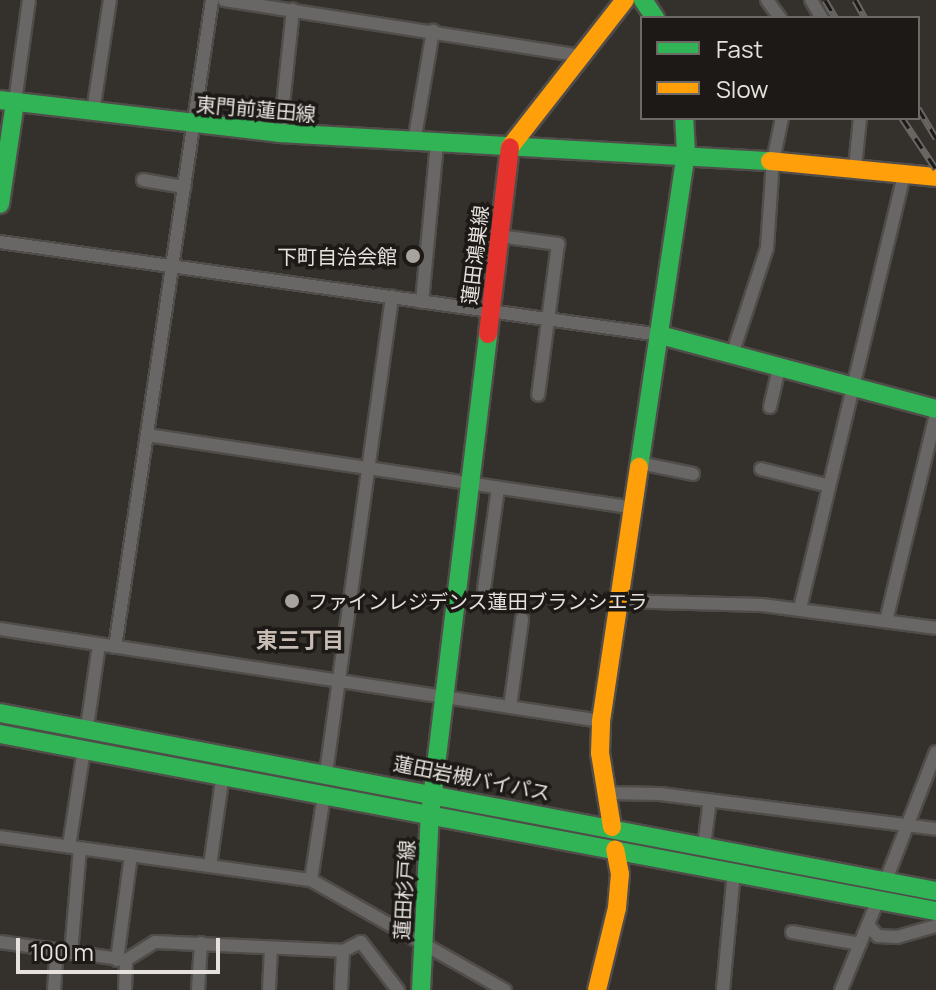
<!DOCTYPE html>
<meta charset="utf-8">
<style>
body{margin:0}
#map{position:relative;width:936px;height:990px;overflow:hidden;background:#34302c;font-family:Manrope,"Noto Sans JP",sans-serif}
div>[style]{position:absolute}
.roads{filter:drop-shadow(2px 0 #504c49) drop-shadow(-2px 0 #504c49) drop-shadow(0 2px #504c49) drop-shadow(0 -2px #504c49)}
.street>*{height:12px;margin:-6px;padding:0 6px;transform-origin:6px;border-radius:6px;background:#696765}
.fast>*{height:18px;margin:-9px;padding:0 9px;transform-origin:9px;border-radius:9px;background:#30b455}
.slow>*{height:18px;margin:-9px;padding:0 9px;transform-origin:9px;border-radius:9px;background:#ff9f0a}
.jam>*{height:18px;margin:-9px;padding:0 9px;transform-origin:9px;border-radius:9px;background:#e5322d}
.rail>*{height:7px;margin-top:-3.5px;transform-origin:0;background:repeating-linear-gradient(90deg,#1c1916 0 12px,#676663 0 24px);box-sizing:border-box;border-block:2px solid #676663}
.dots>*{width:22px;height:22px;translate:-50% -50%;box-sizing:border-box;border:4px solid #1c1916;border-radius:50%}
span{translate:-50% -50%;white-space:nowrap;text-align:center;line-height:1.15;-webkit-text-stroke:7px #1c1916;paint-order:stroke}
.street-label{font-size:20px;color:#e6e1dd}
.poi-label{font-size:20px;color:#e6e1dd}
.right{translate:-100% -50%;text-align:right}
.left{translate:0 -50%;text-align:left}
.neighbourhood-label{font-size:22px;color:#c6bcb4;font-weight:700}
.legend{position:absolute;left:640px;top:16px;width:280px;height:104px;box-sizing:border-box;background:#1c1916;border:2px solid #6d6966;margin:0;padding:10px 14px;list-style:none;font-size:24px;color:#e6e1dd}
.legend li{display:flex;align-items:center;gap:16px;height:40px}
.legend b{width:40px;border:2px solid #6d6966}
.scale{position:absolute;left:16px;top:938px;width:204px;height:36px;box-sizing:border-box;border:4px solid #e6e1dd;border-top:0;padding-left:10px;font-size:24px;line-height:28px;white-space:nowrap;color:#e6e1dd;-webkit-text-stroke:6px #1c1916;paint-order:stroke}
</style>
<div id="map">
<div class="roads">
<div class="street">
<div style="left:224px;top:0;width:362px;rotate:8.9deg"></div>
<div style="left:767px;top:0;width:22px;rotate:54deg"></div>
<div style="left:811px;top:0;width:21px;rotate:59deg"></div>
<div style="left:15px;top:102px;width:103px;rotate:-82.2deg"></div>
<div style="left:93px;top:112px;width:113px;rotate:-81.4deg"></div>
<div style="left:280px;top:133px;width:124px;rotate:-84deg"></div>
<div style="left:414px;top:142px;width:113px;rotate:-80.3deg"></div>
<div style="left:855px;top:168px;width:50px;rotate:-84.3deg"></div>
<div style="left:143px;top:180px;width:42px;rotate:9.7deg"></div>
<div style="left:499px;top:236px;width:60px;rotate:7.7deg"></div>
<div style="left:558px;top:244px;width:152px;rotate:97.5deg"></div>
<div style="left:0;top:242px;width:667px;rotate:8.02deg"></div>
<div style="left:422px;top:302px;width:160px;rotate:-84.6deg"></div>
<div style="left:732px;top:355px;width:113px;rotate:-71.9deg"></div>
<div style="left:767px;top:248px;width:87px;rotate:-86.1deg"></div>
<div style="left:773px;top:161px;width:44px;rotate:-78.2deg"></div>
<div style="left:770px;top:407px;width:40px;rotate:-77deg"></div>
<div style="left:147px;top:435px;width:491px;rotate:8.5deg"></div>
<div style="left:639px;top:463px;width:55px;rotate:11.5deg"></div>
<div style="left:761px;top:469px;width:70px;rotate:14deg"></div>
<div style="left:484px;top:589px;width:102px;rotate:-82.1deg"></div>
<div style="left:620px;top:601px;width:142px;rotate:1.6deg"></div>
<div style="left:762px;top:605px;width:176px;rotate:7.5deg"></div>
<div style="left:800px;top:608px;width:446px;rotate:-76.5deg"></div>
<div style="left:886px;top:621px;width:212px;rotate:-76.4deg"></div>
<div style="left:0;top:629px;width:608px;rotate:8.7deg"></div>
<div style="left:115px;top:647px;width:654px;rotate:-81.47deg"></div>
<div style="left:510px;top:707px;width:89px;rotate:-82.2deg"></div>
<div style="left:87px;top:727px;width:83px;rotate:-81.7deg"></div>
<div style="left:326px;top:773px;width:481px;rotate:-82.1deg"></div>
<div style="left:608px;top:793px;width:52px;rotate:1.1deg"></div>
<div style="left:660px;top:794px;width:278px;rotate:7.2deg"></div>
<div style="left:0;top:837px;width:314px;rotate:7.9deg"></div>
<div style="left:311px;top:880px;width:223px;rotate:29.6deg"></div>
<div style="left:69px;top:846px;width:98px;rotate:-81.2deg"></div>
<div style="left:704px;top:846px;width:46px;rotate:-82.6deg"></div>
<div style="left:210px;top:866px;width:93px;rotate:-82deg"></div>
<div style="left:311px;top:880px;width:86px;rotate:-81.3deg"></div>
<div style="left:886px;top:880px;width:137px;rotate:-68.7deg"></div>
<div style="left:868px;top:925px;width:15px;rotate:48deg"></div>
<div style="left:878px;top:936px;width:19px;rotate:3deg"></div>
<div style="left:897px;top:937px;width:41px;rotate:-15.8deg"></div>
<div style="left:792px;top:932px;width:69px;rotate:10deg"></div>
<div style="left:0;top:942px;width:127px;rotate:8.1deg"></div>
<div style="left:126px;top:960px;width:34px;rotate:-32deg"></div>
<div style="left:155px;top:942px;width:188px;rotate:2.7deg"></div>
<div style="left:343px;top:951px;width:20px;rotate:-27deg"></div>
<div style="left:361px;top:942px;width:61px;rotate:52.4deg"></div>
<div style="left:71px;top:953px;width:105px;rotate:-85.1deg"></div>
<div style="left:117px;top:960px;width:106px;rotate:-82.4deg"></div>
<div style="left:54px;top:990px;width:39px;rotate:-86deg"></div>
<div style="left:125px;top:990px;width:30px;rotate:-88deg"></div>
<div style="left:198px;top:990px;width:47px;rotate:-86.3deg"></div>
<div style="left:269px;top:990px;width:42px;rotate:-87.3deg"></div>
<div style="left:341px;top:990px;width:39px;rotate:-87deg"></div>
<div style="left:723px;top:990px;width:119px;rotate:-84.7deg"></div>
<div style="left:841px;top:990px;width:97px;rotate:-67.7deg"></div>
</div>
<div class="fast">
<div style="left:643px;top:0;width:22px;rotate:56deg"></div>
<div style="left:0;top:100px;width:282px;rotate:6.7deg"></div>
<div style="left:280px;top:133px;width:491px;rotate:3.3deg"></div>
<div style="left:0;top:204px;width:103px;rotate:-81.6deg"></div>
<div style="left:660px;top:335px;width:286px;rotate:15deg"></div>
<div style="left:639px;top:467px;width:317px;rotate:-81.5deg"></div>
<div style="left:686px;top:153px;width:35px;rotate:-93deg"></div>
<div style="left:0;top:713px;width:953px;rotate:10.77deg"></div>
<div style="left:0;top:734px;width:953px;rotate:10.71deg"></div>
<div style="left:421px;top:990px;width:175px;rotate:-87.1deg"></div>
<div style="left:430px;top:815px;width:484px;rotate:-83.1deg"></div>
</div>
<div class="slow">
<div style="left:510px;top:147px;width:187px;rotate:-52deg"></div>
<div style="left:770px;top:161px;width:167px;rotate:5.5deg"></div>
<div style="left:612px;top:827px;width:75px;rotate:-99.2deg"></div>
<div style="left:600px;top:753px;width:32px;rotate:-88deg"></div>
<div style="left:601px;top:721px;width:257px;rotate:-81.5deg"></div>
<div style="left:597px;top:990px;width:84px;rotate:-76.3deg"></div>
<div style="left:617px;top:908px;width:34px;rotate:-85deg"></div>
<div style="left:620px;top:874px;width:25px;rotate:-101deg"></div>
</div>
<div class="jam">
<div style="left:488px;top:334px;width:188px;rotate:-83.3deg"></div>
</div>
</div>
<div class="rail">
<div style="left:825px;top:0;width:21px;rotate:59deg"></div>
<div style="left:855px;top:0;width:21px;rotate:61deg"></div>
<div style="left:918px;top:108px;width:35px;rotate:59deg"></div>
<div style="left:902px;top:118px;width:61px;rotate:56.3deg"></div>
</div>
<div class="dots">
<div style="left:413px;top:256px;background:#a8a39f"></div>
<div style="left:292px;top:601px;background:#a8a39f"></div>
</div>
<div class="street-label">
<span style="left:256px;top:109px;rotate:5deg">東門前蓮田線</span>
<span style="left:475px;top:255px;rotate:-83deg">蓮田鴻巣線</span>
<span style="left:472px;top:778px;rotate:11deg">蓮田岩槻バイパス</span>
<span style="left:404px;top:890px;rotate:-87deg">蓮田杉戸線</span>
</div>
<div class="poi-label">
<span class="right" style="left:397px;top:256px">下町自治会館</span>
<span class="left" style="left:308px;top:601px">ファインレジデンス蓮田ブランシエラ</span>
</div>
<div class="neighbourhood-label">
<span style="left:300px;top:641px">東三丁目</span>
</div>
<ul class="legend">
<li><b style="height:10px;background:#30b455"></b>Fast</li>
<li><b style="height:10px;background:#ff9f0a"></b>Slow</li>
</ul>
<div class="scale">100 m</div>
</div>
